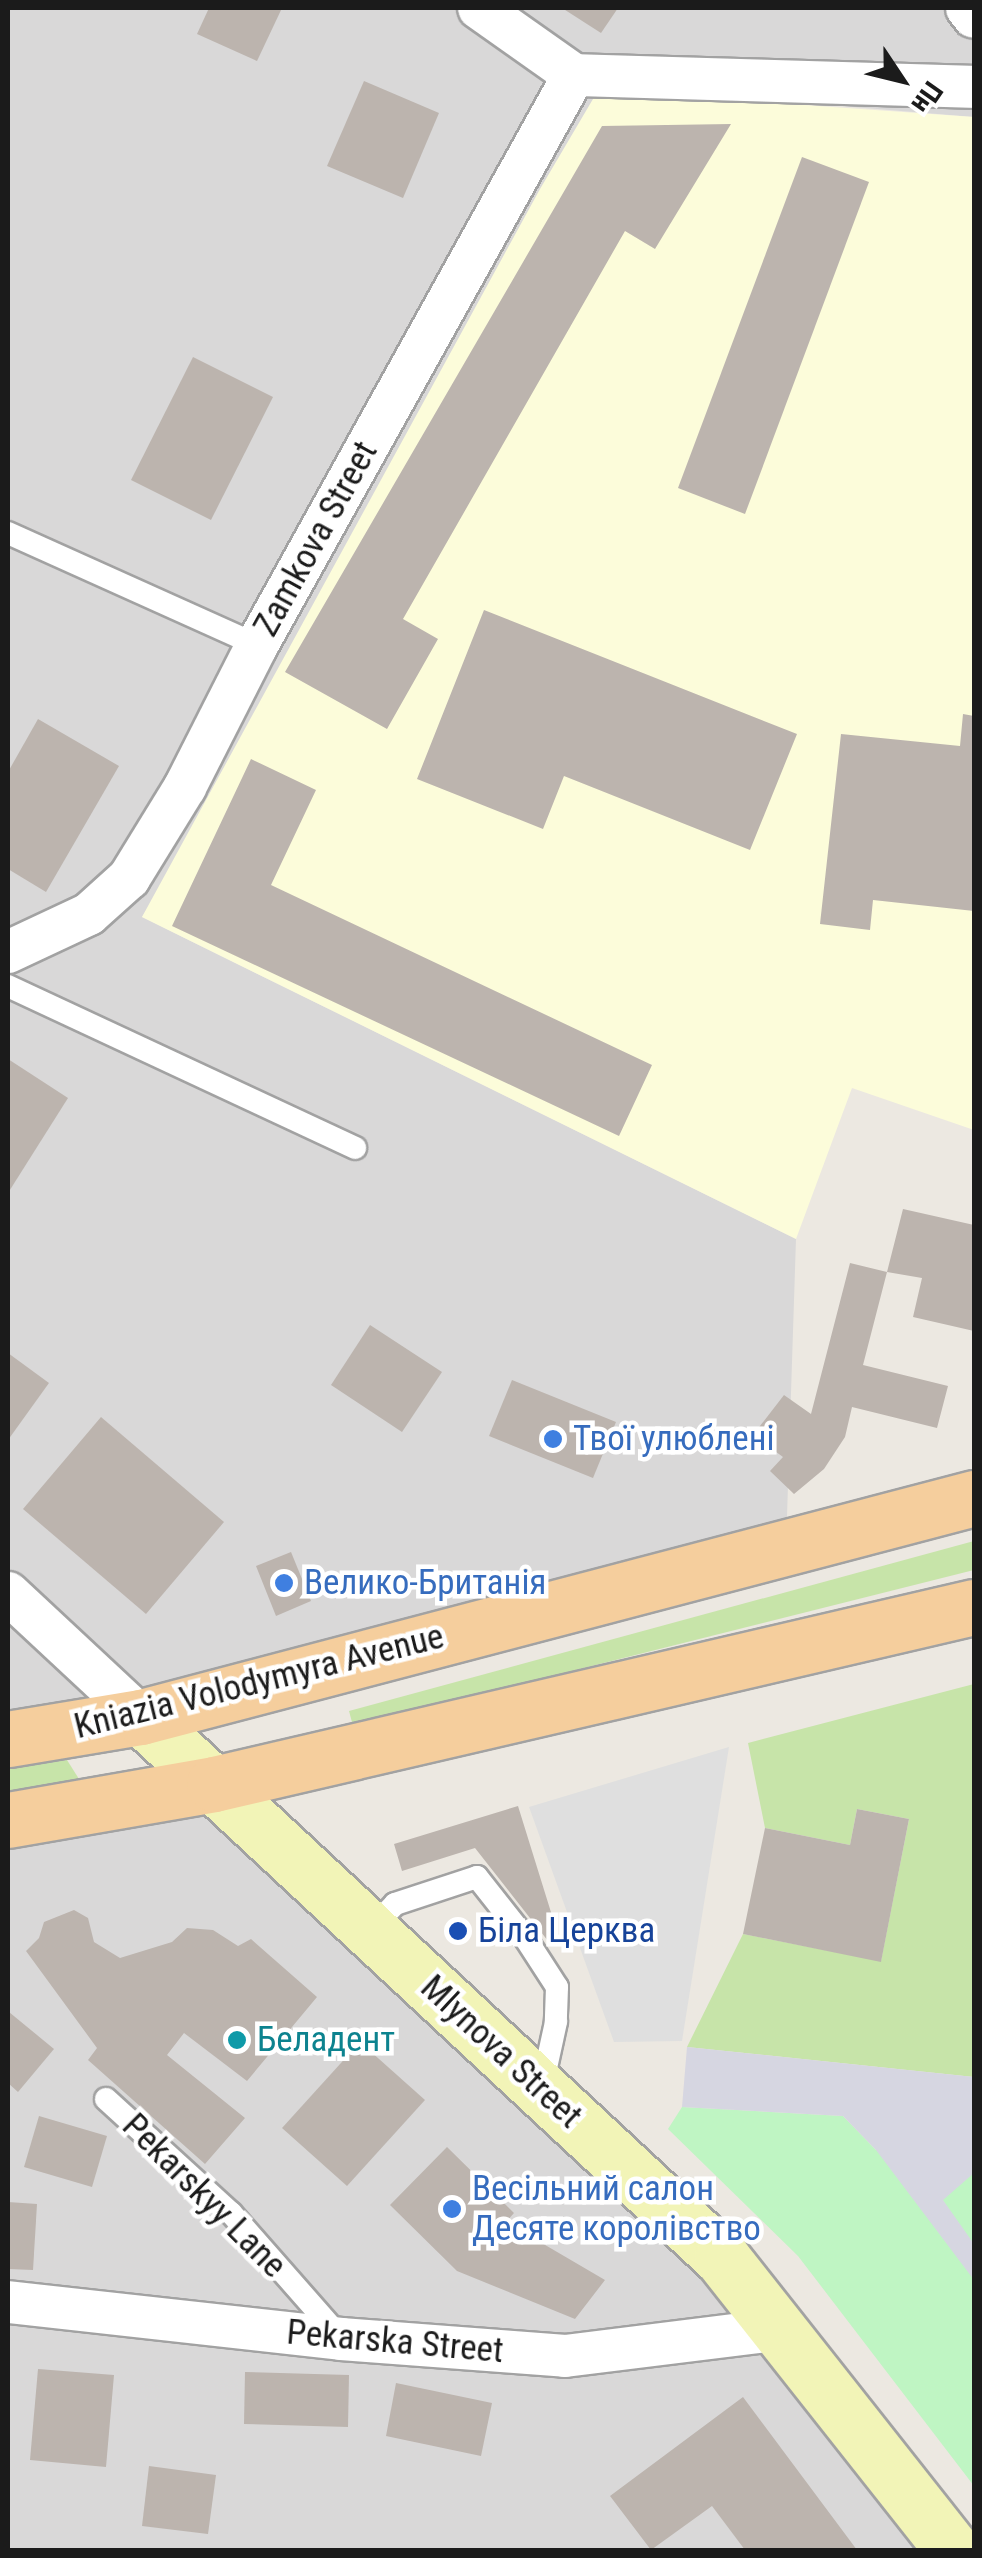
<!DOCTYPE html>
<meta charset="utf-8">
<style>
body{margin:0}
#map{position:relative;width:982px;height:2558px;overflow:hidden;background:#ece8e1;font-family:"Roboto Condensed",sans-serif}
div>[style]{position:absolute}
.residential>*{inset:0;background:#d9d8d8}
.education>*{inset:0;background:#fcfcda}
.grass>*{inset:0;background:#c7e4a9}
.park>*{inset:0;background:#bff5c3}
.parking>*{inset:0;background:#dfdfdf}
.plaza>*{inset:0;background:#d6d6e1}
.building>*{inset:0;background:#bcb4ae}
.roads{filter:drop-shadow(2px 0 #a2a2a2) drop-shadow(-2px 0 #a2a2a2) drop-shadow(0 2px #a2a2a2) drop-shadow(0 -2px #a2a2a2)}
.lane>*{height:22px;margin:-11px;padding:0 11px;transform-origin:11px;border-radius:11px;background:#fff}
.street>*{height:42px;margin:-21px;padding:0 21px;transform-origin:21px;border-radius:21px;background:#fff}
.secondary>*{height:55px;margin:-27.5px;padding:0 27.5px;transform-origin:27.5px;border-radius:27.5px;background:#f2f4b7}
.primary>*{height:55px;margin:-27.5px;padding:0 27.5px;transform-origin:27.5px;border-radius:27.5px;background:#f5ce9d}
.dots>*{width:28px;height:28px;translate:-50% -50%;box-sizing:border-box;border:5px solid #fff;border-radius:50%}
span{translate:-50% -50%;white-space:nowrap;text-align:center;line-height:1.15;-webkit-text-stroke:9px #fff;paint-order:stroke}
.street-label{font-size:35px;color:#1b1b1b}
.shop-label{font-size:35px;color:#366cbe}
.left{translate:0 -50%;text-align:left}
.transit-label{font-size:35px;color:#164399}
.culture-label{font-size:35px;color:#0d838f}
.frame{position:absolute;inset:0;border:10px solid #1b1b1b;pointer-events:none}
.north{position:absolute;left:852px;top:30px;width:100px;height:100px;-webkit-text-stroke:8px #fff;paint-order:stroke;rotate:125deg;font-size:28px;font-weight:700;line-height:40px;text-align:center;color:#1b1b1b}
.north::after{content:'';display:block;margin:auto;width:35px;height:45px;background:#1b1b1b;clip-path:polygon(50% 0,100% 100%,50% 72%,0 100%)}
</style>
<div id="map">
<div class="residential">
<div style="clip-path:polygon(8px 8px,974px 8px,974px 117px,669px 92px,142px 917px,796px 1239px,786px 1547px,8px 1737px)"></div>
<div style="clip-path:polygon(214px 1784px,781px 2329px,954px 2550px,8px 2550px,8px 1814px)"></div>
</div>
<div class="education">
<div style="clip-path:polygon(609px 91px,974px 117px,974px 1130px,852px 1088px,796px 1239px,142px 917px,540px 189px,593px 99px)"></div>
</div>
<div class="grass">
<div style="clip-path:polygon(974px 1541px,974px 1570px,353px 1726px,349px 1711px)"></div>
<div style="clip-path:polygon(974px 1684px,974px 2077px,687px 2047px,743px 1934px,881px 1961px,909px 1819px,857px 1809px,850px 1845px,765px 1828px,748px 1743px)"></div>
<div style="clip-path:polygon(67px 1760px,79px 1779px,8px 1791px,8px 1769px)"></div>
</div>
<div class="park">
<div style="clip-path:polygon(682px 2107px,843px 2116px,876px 2150px,974px 2156px,974px 2486px,798px 2256px,668px 2129px)"></div>
</div>
<div class="parking">
<div style="clip-path:polygon(729px 1747px,682px 2041px,614px 2042px,529px 1807px)"></div>
</div>
<div class="plaza">
<div style="clip-path:polygon(687px 2047px,974px 2077px,974px 2173px,943px 2200px,974px 2244px,974px 2280px,876px 2150px,843px 2116px,682px 2107px)"></div>
</div>
<div class="building">
<div style="clip-path:polygon(209px 8px,282px 8px,257px 61px,197px 34px)"></div>
<div style="clip-path:polygon(562px 8px,618px 8px,601px 33px)"></div>
<div style="clip-path:polygon(364px 81px,439px 113px,403px 198px,327px 166px)"></div>
<div style="clip-path:polygon(731px 124px,655px 249px,625px 231px,403px 619px,438px 639px,387px 729px,285px 672px,602px 126px)"></div>
<div style="clip-path:polygon(802px 157px,869px 182px,745px 514px,678px 488px)"></div>
<div style="clip-path:polygon(193px 357px,273px 397px,211px 520px,131px 480px)"></div>
<div style="clip-path:polygon(484px 610px,797px 734px,750px 850px,564px 776px,543px 829px,417px 779px)"></div>
<div style="clip-path:polygon(963px 714px,974px 716px,974px 911px,873px 900px,870px 930px,820px 924px,841px 734px,960px 746px)"></div>
<div style="clip-path:polygon(38px 719px,119px 766px,46px 892px,8px 869px,8px 772px)"></div>
<div style="clip-path:polygon(251px 759px,316px 790px,271px 885px,652px 1065px,619px 1136px,172px 926px)"></div>
<div style="clip-path:polygon(8px 1059px,68px 1098px,8px 1193px)"></div>
<div style="clip-path:polygon(903px 1209px,974px 1225px,974px 1331px,913px 1317px,922px 1278px,887px 1272px)"></div>
<div style="clip-path:polygon(850px 1263px,887px 1272px,863px 1365px,948px 1386px,937px 1428px,852px 1407px,845px 1437px,824px 1469px,794px 1494px,770px 1471px,783px 1457px,753px 1435px,784px 1395px,811px 1414px)"></div>
<div style="clip-path:polygon(370px 1325px,442px 1372px,402px 1432px,331px 1385px)"></div>
<div style="clip-path:polygon(8px 1353px,49px 1383px,8px 1440px)"></div>
<div style="clip-path:polygon(512px 1380px,616px 1422px,593px 1478px,489px 1436px)"></div>
<div style="clip-path:polygon(101px 1417px,224px 1522px,146px 1614px,23px 1509px)"></div>
<div style="clip-path:polygon(291px 1552px,311px 1601px,276px 1616px,256px 1566px)"></div>
<div style="clip-path:polygon(518px 1806px,559px 1938px,548px 1941px,475px 1848px,402px 1871px,394px 1844px)"></div>
<div style="clip-path:polygon(857px 1809px,909px 1819px,881px 1962px,743px 1934px,765px 1828px,850px 1845px)"></div>
<div style="clip-path:polygon(74px 1910px,88px 1918px,94px 1942px,120px 1958px,172px 1942px,187px 1928px,213px 1930px,238px 1946px,251px 1939px,317px 1997px,247px 2081px,184px 2033px,167px 2055px,245px 2118px,205px 2164px,88px 2060px,97px 2048px,26px 1951px,39px 1938px,44px 1922px)"></div>
<div style="clip-path:polygon(9px 2012px,54px 2049px,18px 2092px,8px 2083px)"></div>
<div style="clip-path:polygon(360px 2042px,425px 2100px,347px 2186px,282px 2128px)"></div>
<div style="clip-path:polygon(39px 2116px,107px 2136px,92px 2187px,24px 2167px)"></div>
<div style="clip-path:polygon(447px 2147px,514px 2213px,506px 2222px,605px 2280px,575px 2319px,457px 2271px,390px 2205px)"></div>
<div style="clip-path:polygon(8px 2202px,37px 2204px,33px 2270px,8px 2269px)"></div>
<div style="clip-path:polygon(38px 2369px,114px 2375px,106px 2467px,30px 2460px)"></div>
<div style="clip-path:polygon(245px 2372px,349px 2375px,348px 2427px,244px 2424px)"></div>
<div style="clip-path:polygon(396px 2383px,492px 2403px,481px 2456px,386px 2436px)"></div>
<div style="clip-path:polygon(743px 2397px,857px 2550px,745px 2550px,712px 2506px,651px 2550px,610px 2496px)"></div>
<div style="clip-path:polygon(149px 2466px,216px 2475px,208px 2534px,142px 2526px)"></div>
</div>
<div class="roads">
<div class="lane">
<div style="left:8px;top:533px;width:273px;rotate:24.2deg"></div>
<div style="left:8px;top:986px;width:383px;rotate:25deg"></div>
<div style="left:370px;top:1930px;width:36px;rotate:-46deg"></div>
<div style="left:395px;top:1904px;width:86px;rotate:-18.2deg"></div>
<div style="left:477px;top:1877px;width:79px;rotate:51.7deg"></div>
<div style="left:526px;top:1939px;width:57px;rotate:57.1deg"></div>
<div style="left:557px;top:1987px;width:35px;rotate:92deg"></div>
<div style="left:556px;top:2022px;width:66px;rotate:102.3deg"></div>
<div style="left:106px;top:2099px;width:169px;rotate:42.4deg"></div>
<div style="left:231px;top:2213px;width:164px;rotate:48.7deg"></div>
</div>
<div class="street">
<div style="left:479px;top:8px;width:116px;rotate:35.2deg"></div>
<div style="left:967px;top:8px;width:11px;rotate:52deg"></div>
<div style="left:8px;top:952px;width:89px;rotate:-25.1deg"></div>
<div style="left:89px;top:914px;width:54px;rotate:-42deg"></div>
<div style="left:129px;top:878px;width:107px;rotate:-58.4deg"></div>
<div style="left:185px;top:787px;width:159px;rotate:-63.1deg"></div>
<div style="left:257px;top:645px;width:652px;rotate:-60.92deg"></div>
<div style="left:574px;top:75px;width:400px;rotate:1.7deg"></div>
<div style="left:8px;top:1593px;width:182px;rotate:43deg"></div>
<div style="left:8px;top:2302px;width:335px;rotate:6.3deg"></div>
<div style="left:341px;top:2339px;width:225px;rotate:4.3deg"></div>
<div style="left:565px;top:2356px;width:218px;rotate:-7.1deg"></div>
</div>
<div class="secondary">
<div style="left:141px;top:1717px;width:794px;rotate:42.96deg"></div>
<div style="left:722px;top:2258px;width:372px;rotate:51.7deg"></div>
</div>
<div class="primary">
<div style="left:8px;top:1739px;width:135px;rotate:-9.4deg"></div>
<div style="left:141px;top:1717px;width:861px;rotate:-14.73deg"></div>
<div style="left:8px;top:1820px;width:209px;rotate:-9.9deg"></div>
<div style="left:214px;top:1784px;width:780px;rotate:-13.11deg"></div>
</div>
</div>
<div class="dots">
<div style="left:553px;top:1439px;background:#3f7fe0"></div>
<div style="left:284px;top:1583px;background:#3f7fe0"></div>
<div style="left:458px;top:1931px;background:#1a4fb4"></div>
<div style="left:237px;top:2040px;background:#0f9aa8"></div>
<div style="left:452px;top:2209px;background:#3f7fe0"></div>
</div>
<div class="street-label">
<span style="left:316px;top:539px;rotate:-61deg">Zamkova Street</span>
<span style="left:259px;top:1682px;rotate:-14deg">Kniazia Volodymyra Avenue</span>
<span style="left:501px;top:2052px;rotate:43deg">Mlynova Street</span>
<span style="left:204px;top:2196px;rotate:45deg">Pekarskyy Lane</span>
<span style="left:395px;top:2342px;rotate:5deg">Pekarska Street</span>
</div>
<div class="shop-label">
<span class="left" style="left:573px;top:1439px">Твої улюблені</span>
<span class="left" style="left:304px;top:1583px">Велико-Британія</span>
<span class="left" style="left:472px;top:2209px">Весільний салон<br>Десяте королівство</span>
</div>
<div class="transit-label">
<span class="left" style="left:478px;top:1931px">Біла Церква</span>
</div>
<div class="culture-label">
<span class="left" style="left:257px;top:2040px">Беладент</span>
</div>
<div class="frame"></div>
<div class="north">Пн</div>
</div>
